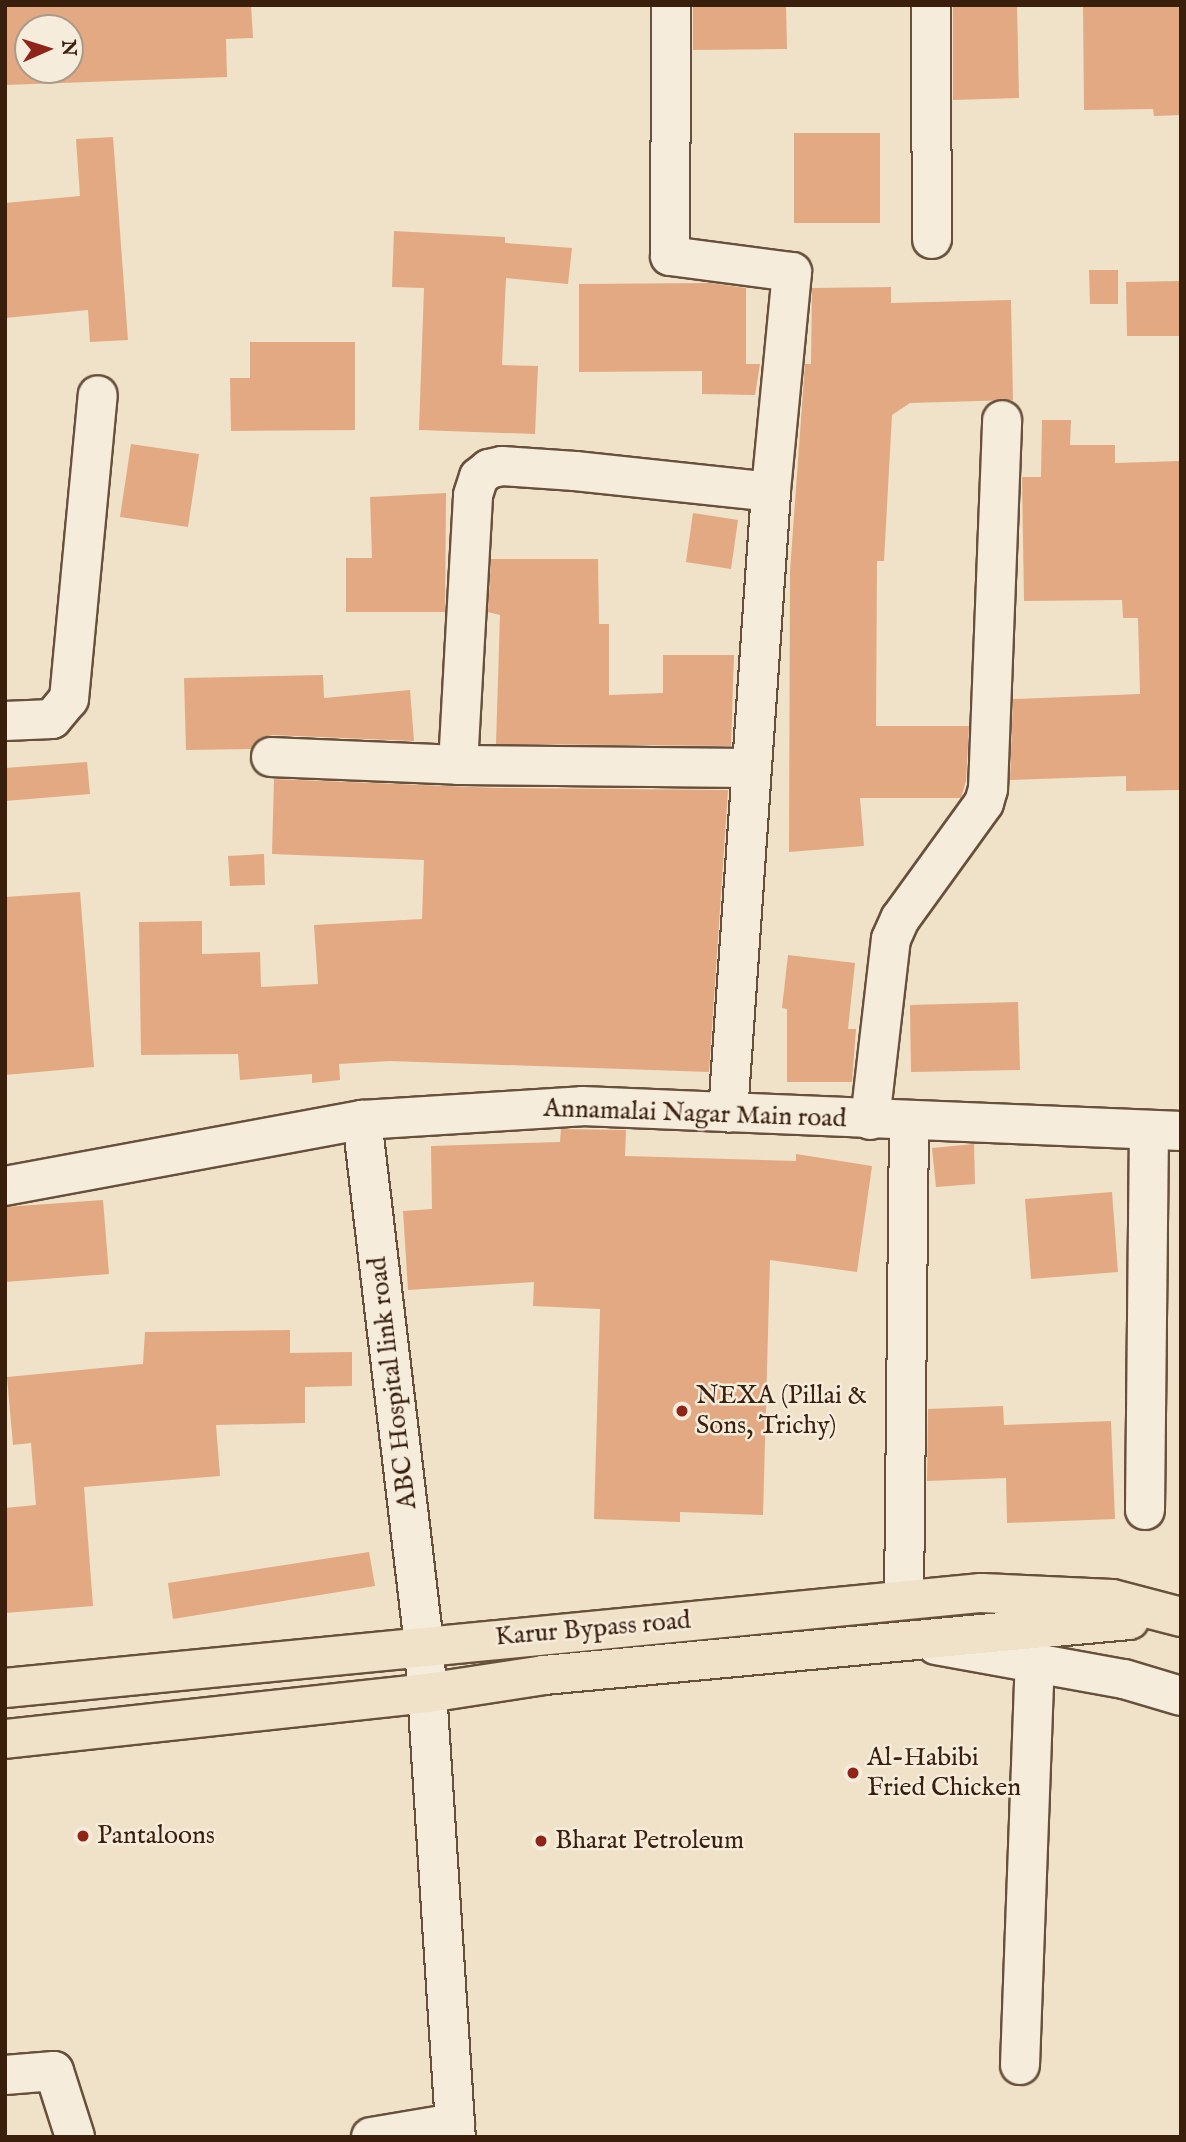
<!DOCTYPE html>
<style>
body{margin:0}
#map{position:relative;width:1186px;height:2142px;overflow:hidden;background:#efe2c9;font-family:"IM FELL English",serif}
div>[style]{position:absolute}
.building>*{inset:0;background:#e2a982}
.roads{filter:drop-shadow(2px 0 #68503c) drop-shadow(-2px 0 #68503c) drop-shadow(0 2px #68503c) drop-shadow(0 -2px #68503c)}
.minor>*{height:38px;margin:-19px;padding:0 19px;transform-origin:19px;border-radius:19px;background:#f5ecdc}
.major>*{height:38px;margin:-19px;padding:0 19px;transform-origin:19px;border-radius:19px;background:#efe2c9}
.dots>*{width:19px;height:19px;translate:-50% -50%;box-sizing:border-box;border:4px solid #f5ecdc;border-radius:50%}
span{translate:-50% -50%;white-space:nowrap;text-align:center;line-height:1.15;-webkit-text-stroke:5px #f5ecdc;paint-order:stroke}
.street-label{font-size:26px;color:#3b1f0d}
.poi-label{font-size:26px;color:#3b1f0d}
.left{translate:0 -50%;text-align:left}
.frame{position:absolute;inset:0;border:7px solid #3b1f0d;pointer-events:none}
.north{position:absolute;left:14px;top:14px;width:70px;height:70px;box-sizing:border-box;background:#f5ecdc;border:2px solid #ab9a89;border-radius:50%;rotate:87deg;font-size:19px;font-weight:700;line-height:28px;text-align:center;color:#3b1f0d}
.north::after{content:'';display:block;margin:auto;width:24px;height:32px;background:#8f2418;clip-path:polygon(50% 0,100% 100%,50% 72%,0 100%)}
</style>
<div id="map">
<div class="building">
<div style="clip-path:polygon(evenodd,5px 5px,251px 5px,253px 38px,226px 39px,227px 77px,5px 85px,5px 5px,28px 28px,70px 28px,70px 70px,28px 70px,28px 28px)"></div>
<div style="clip-path:polygon(693px 5px,786px 5px,787px 49px,693px 50px)"></div>
<div style="clip-path:polygon(953px 5px,1017px 5px,1019px 98px,953px 100px)"></div>
<div style="clip-path:polygon(1083px 5px,1181px 5px,1181px 115px,1154px 116px,1153px 109px,1084px 110px)"></div>
<div style="clip-path:polygon(794px 133px,880px 133px,880px 223px,794px 223px)"></div>
<div style="clip-path:polygon(113px 137px,128px 340px,90px 342px,88px 310px,5px 318px,5px 203px,80px 196px,76px 139px)"></div>
<div style="clip-path:polygon(394px 231px,505px 237px,505px 243px,572px 248px,568px 284px,506px 278px,502px 365px,538px 366px,535px 434px,419px 430px,424px 288px,392px 287px)"></div>
<div style="clip-path:polygon(1089px 270px,1118px 270px,1118px 304px,1090px 304px)"></div>
<div style="clip-path:polygon(1181px 281px,1181px 336px,1127px 336px,1126px 282px)"></div>
<div style="clip-path:polygon(710px 283px,746px 288px,746px 364px,760px 364px,755px 395px,702px 394px,702px 371px,579px 372px,579px 284px)"></div>
<div style="clip-path:polygon(891px 287px,891px 303px,1011px 300px,1013px 400px,910px 403px,892px 415px,884px 561px,877px 561px,876px 726px,969px 726px,966px 781px,961px 798px,860px 798px,864px 846px,789px 852px,790px 571px,805px 364px,811px 364px,812px 288px)"></div>
<div style="clip-path:polygon(250px 342px,355px 342px,355px 430px,231px 431px,230px 378px,250px 378px)"></div>
<div style="clip-path:polygon(1042px 420px,1071px 420px,1070px 445px,1115px 445px,1115px 463px,1181px 461px,1181px 790px,1126px 791px,1126px 776px,1010px 780px,1013px 699px,1140px 694px,1138px 618px,1123px 618px,1122px 600px,1024px 601px,1022px 477px,1041px 477px)"></div>
<div style="clip-path:polygon(131px 444px,199px 454px,188px 527px,120px 517px)"></div>
<div style="clip-path:polygon(446px 493px,445px 612px,346px 612px,346px 558px,372px 558px,370px 497px)"></div>
<div style="clip-path:polygon(693px 513px,738px 520px,731px 569px,686px 562px)"></div>
<div style="clip-path:polygon(491px 559px,598px 559px,599px 624px,609px 624px,609px 695px,663px 693px,663px 655px,734px 655px,731px 746px,496px 744px,500px 615px,488px 612px)"></div>
<div style="clip-path:polygon(323px 675px,324px 698px,410px 690px,414px 741px,272px 735px,260px 738px,251px 749px,186px 750px,184px 678px)"></div>
<div style="clip-path:polygon(87px 762px,90px 794px,5px 801px,5px 768px)"></div>
<div style="clip-path:polygon(274px 779px,497px 788px,728px 790px,709px 1072px,390px 1061px,339px 1064px,340px 1080px,312px 1083px,312px 1074px,240px 1080px,238px 1054px,141px 1055px,139px 922px,202px 921px,202px 954px,260px 952px,261px 987px,318px 984px,314px 925px,422px 919px,424px 860px,272px 854px)"></div>
<div style="clip-path:polygon(264px 854px,265px 885px,230px 886px,228px 856px)"></div>
<div style="clip-path:polygon(80px 892px,94px 1067px,5px 1075px,5px 897px)"></div>
<div style="clip-path:polygon(788px 955px,855px 963px,848px 1029px,856px 1029px,852px 1082px,787px 1082px,787px 1009px,782px 1008px)"></div>
<div style="clip-path:polygon(1018px 1002px,1020px 1070px,911px 1072px,910px 1005px)"></div>
<div style="clip-path:polygon(561px 1129px,626px 1130px,625px 1156px,796px 1161px,796px 1154px,872px 1166px,857px 1272px,770px 1260px,763px 1515px,680px 1512px,680px 1522px,594px 1519px,600px 1309px,533px 1306px,534px 1282px,408px 1290px,403px 1211px,432px 1209px,431px 1146px,560px 1142px)"></div>
<div style="clip-path:polygon(974px 1144px,975px 1184px,936px 1187px,932px 1148px)"></div>
<div style="clip-path:polygon(1112px 1192px,1118px 1272px,1031px 1279px,1025px 1199px)"></div>
<div style="clip-path:polygon(103px 1200px,109px 1274px,5px 1282px,5px 1207px)"></div>
<div style="clip-path:polygon(290px 1330px,290px 1353px,352px 1352px,352px 1386px,305px 1387px,305px 1423px,216px 1425px,220px 1476px,84px 1487px,93px 1606px,5px 1613px,5px 1508px,36px 1505px,31px 1443px,13px 1445px,7px 1377px,143px 1364px,145px 1332px)"></div>
<div style="clip-path:polygon(1003px 1406px,1004px 1425px,1111px 1421px,1115px 1519px,1007px 1523px,1006px 1478px,927px 1481px,928px 1409px)"></div>
<div style="clip-path:polygon(369px 1552px,375px 1586px,173px 1619px,168px 1583px)"></div>
</div>
<div class="roads">
<div class="minor">
<div style="left:671px;top:5px;width:251px;rotate:90.2deg"></div>
<div style="left:670px;top:256px;width:123px;rotate:7.5deg"></div>
<div style="left:792px;top:272px;width:221px;rotate:95.5deg"></div>
<div style="left:771px;top:492px;width:622px;rotate:93.96deg"></div>
<div style="left:931px;top:5px;width:234px;rotate:89.8deg"></div>
<div style="left:5px;top:721px;width:47px;rotate:-2.4deg"></div>
<div style="left:52px;top:719px;width:26px;rotate:-50deg"></div>
<div style="left:69px;top:699px;width:305px;rotate:-84.6deg"></div>
<div style="left:271px;top:757px;width:187px;rotate:2.4deg"></div>
<div style="left:458px;top:765px;width:270px;rotate:-86.8deg"></div>
<div style="left:473px;top:495px;width:19px;rotate:-72deg"></div>
<div style="left:479px;top:477px;width:13px;rotate:-39deg"></div>
<div style="left:489px;top:469px;width:13px;rotate:-13deg"></div>
<div style="left:502px;top:466px;width:73px;rotate:3.9deg"></div>
<div style="left:575px;top:471px;width:197px;rotate:6.1deg"></div>
<div style="left:458px;top:765px;width:293px;rotate:0.6deg"></div>
<div style="left:362px;top:1120px;width:529px;rotate:83.26deg"></div>
<div style="left:424px;top:1645px;width:493px;rotate:86.3deg"></div>
<div style="left:870px;top:1120px;width:182px;rotate:-83.4deg"></div>
<div style="left:891px;top:939px;width:22px;rotate:-66deg"></div>
<div style="left:900px;top:919px;width:143px;rotate:-54.1deg"></div>
<div style="left:984px;top:803px;width:15px;rotate:-74deg"></div>
<div style="left:988px;top:789px;width:369px;rotate:-87.8deg"></div>
<div style="left:5px;top:1186px;width:363px;rotate:-10.5deg"></div>
<div style="left:362px;top:1120px;width:220px;rotate:-3.6deg"></div>
<div style="left:582px;top:1106px;width:600px;rotate:2.39deg"></div>
<div style="left:1145px;top:1510px;width:379px;rotate:-89.4deg"></div>
<div style="left:904px;top:1600px;width:478px;rotate:-89.4deg"></div>
<div style="left:936px;top:1645px;width:191px;rotate:10.3deg"></div>
<div style="left:1124px;top:1679px;width:59px;rotate:16.6deg"></div>
<div style="left:1020px;top:2065px;width:402px;rotate:-87.9deg"></div>
<div style="left:5px;top:2075px;width:49px;rotate:-4.7deg"></div>
<div style="left:54px;top:2071px;width:69px;rotate:72.3deg"></div>
<div style="left:371px;top:2137px;width:85px;rotate:-9.5deg"></div>
</div>
<div class="major">
<div style="left:5px;top:1688px;width:981px;rotate:-5.56deg"></div>
<div style="left:981px;top:1593px;width:131px;rotate:2.6deg"></div>
<div style="left:1112px;top:1599px;width:71px;rotate:14.6deg"></div>
<div style="left:5px;top:1739px;width:424px;rotate:-6.2deg"></div>
<div style="left:427px;top:1693px;width:118px;rotate:-8.7deg"></div>
<div style="left:544px;top:1675px;width:588px;rotate:-5.37deg"></div>
</div>
</div>
<div class="dots">
<div style="left:682px;top:1411px;background:#8f2418"></div>
<div style="left:853px;top:1773px;background:#8f2418"></div>
<div style="left:83px;top:1836px;background:#8f2418"></div>
<div style="left:541px;top:1841px;background:#8f2418"></div>
</div>
<div class="street-label">
<span style="left:695px;top:1114px;rotate:2deg">Annamalai Nagar Main road</span>
<span style="left:393px;top:1383px;rotate:-97deg">ABC Hospital link road</span>
<span style="left:593px;top:1629px;rotate:-5deg">Karur Bypass road</span>
</div>
<div class="poi-label">
<span class="left" style="left:696px;top:1411px">NEXA (Pillai &amp;<br>Sons, Trichy)</span>
<span class="left" style="left:867px;top:1773px">Al-Habibi<br>Fried Chicken</span>
<span class="left" style="left:97px;top:1836px">Pantaloons</span>
<span class="left" style="left:555px;top:1841px">Bharat Petroleum</span>
</div>
<div class="frame"></div>
<div class="north">N</div>
</div>
